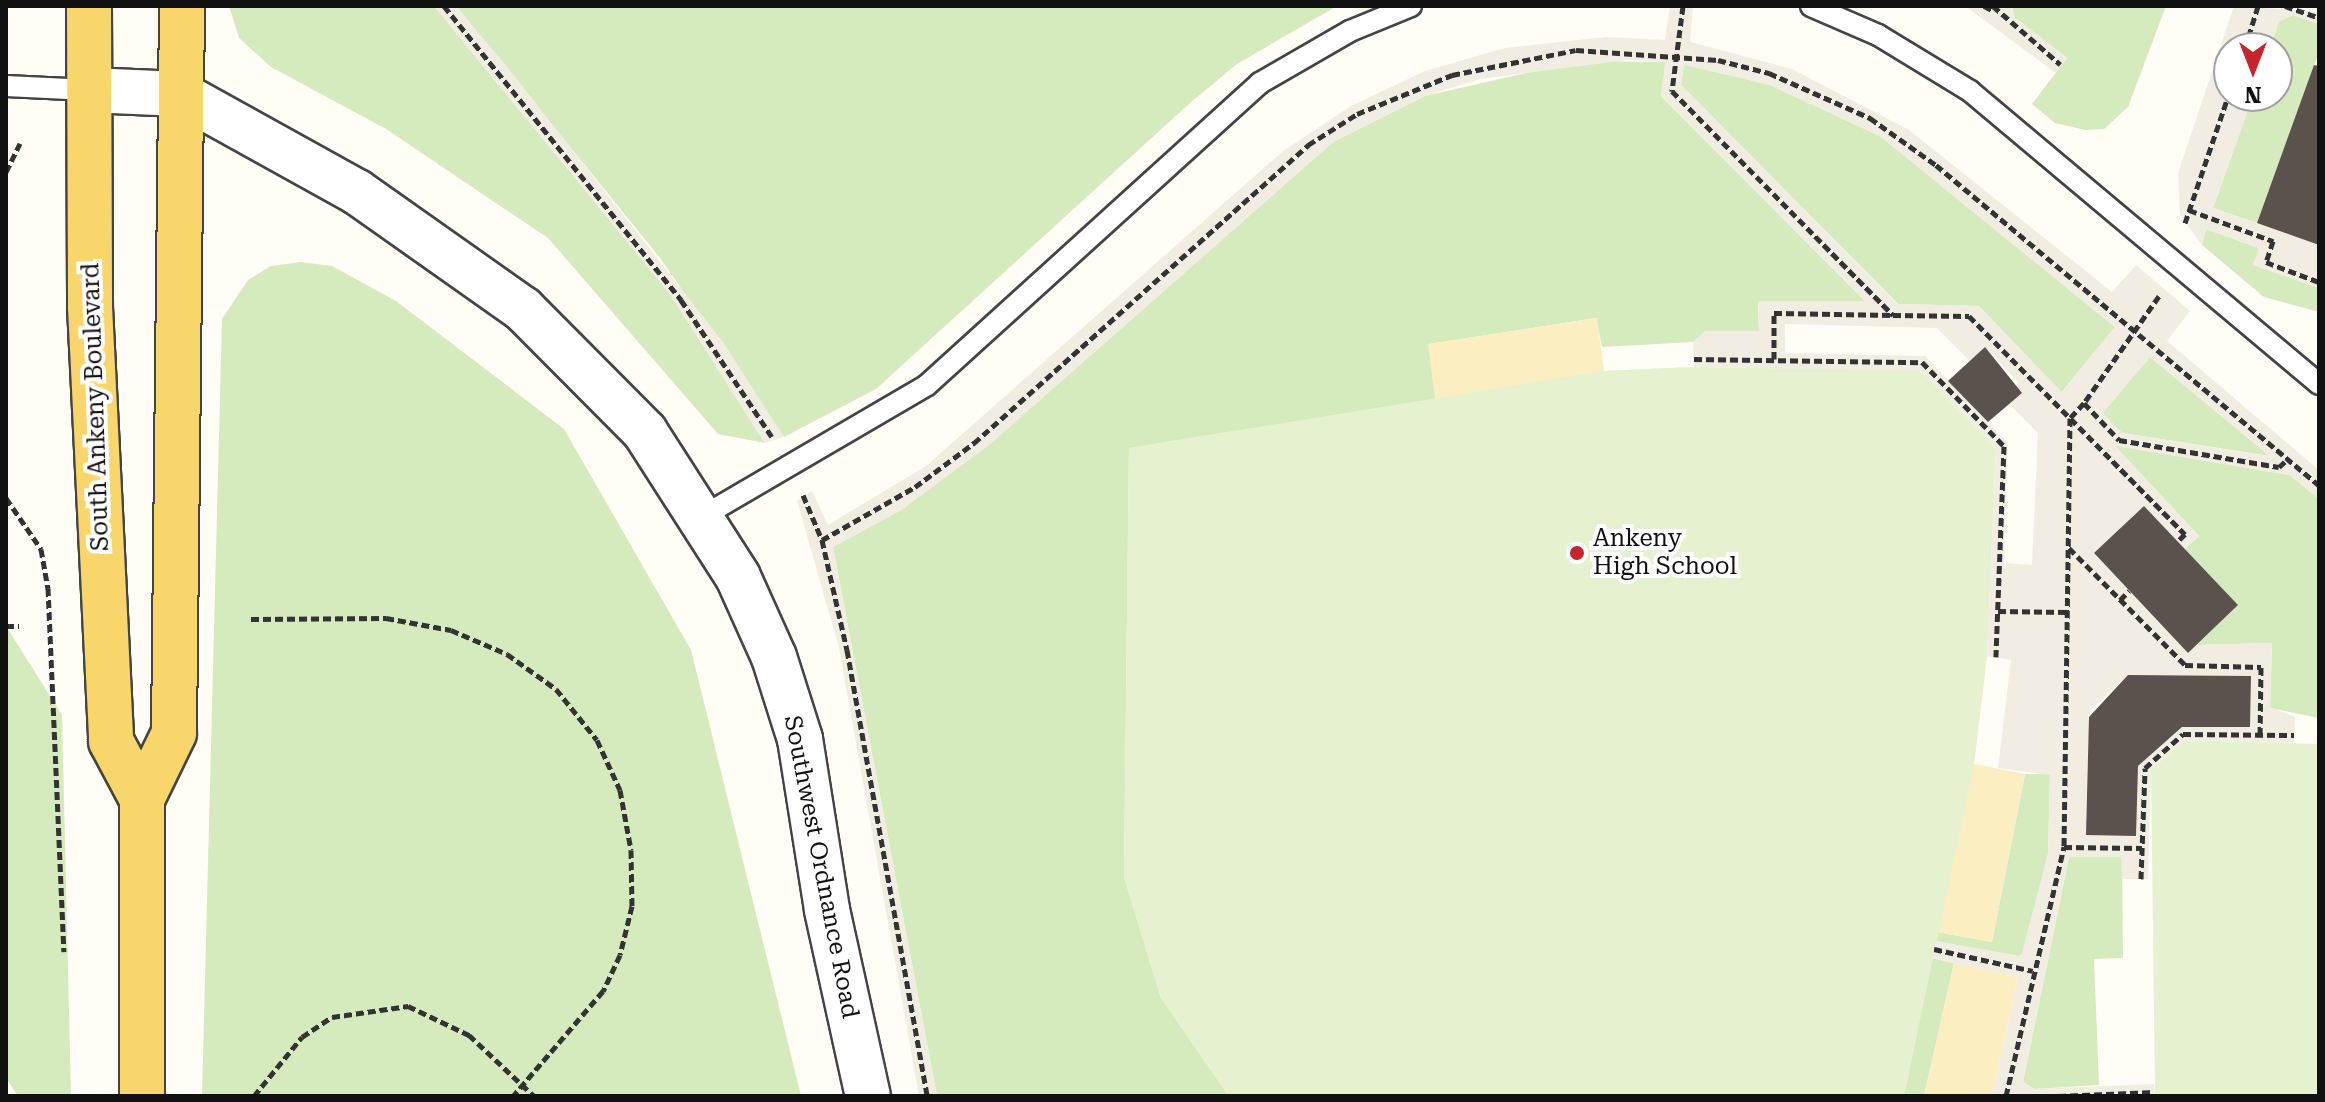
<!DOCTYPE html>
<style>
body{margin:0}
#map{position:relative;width:2325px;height:1102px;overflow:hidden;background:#fffdf5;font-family:"Roboto Serif",serif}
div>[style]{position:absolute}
.green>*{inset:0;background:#d5ebbd}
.sand>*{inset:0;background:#fbeec1}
.pitch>*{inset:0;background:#e6f2cf}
.plaza>*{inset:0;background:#f1ede2}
.building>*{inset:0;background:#5a524d}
.path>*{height:5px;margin-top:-2.5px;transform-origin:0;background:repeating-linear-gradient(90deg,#333 0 8px,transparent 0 12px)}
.roads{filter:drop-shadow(2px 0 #444) drop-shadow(-2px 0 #444) drop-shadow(0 2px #444) drop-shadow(0 -2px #444)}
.service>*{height:20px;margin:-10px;padding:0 10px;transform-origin:10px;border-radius:10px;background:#fff}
.tertiary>*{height:44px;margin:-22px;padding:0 22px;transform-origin:22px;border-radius:22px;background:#fff}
.primary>*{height:44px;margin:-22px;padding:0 22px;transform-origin:22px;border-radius:22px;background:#f9d66b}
.dots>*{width:22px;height:22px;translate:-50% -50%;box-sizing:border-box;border:4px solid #fff;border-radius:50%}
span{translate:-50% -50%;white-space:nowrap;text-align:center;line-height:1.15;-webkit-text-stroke:8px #fff;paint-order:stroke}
.street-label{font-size:24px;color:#111}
.poi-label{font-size:24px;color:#111}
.left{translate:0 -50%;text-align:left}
.frame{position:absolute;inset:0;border:8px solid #111;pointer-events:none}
.north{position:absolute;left:2213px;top:32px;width:80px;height:80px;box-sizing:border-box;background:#fff;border:2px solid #a0a0a0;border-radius:50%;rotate:180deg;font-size:22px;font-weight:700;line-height:32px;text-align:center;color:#111}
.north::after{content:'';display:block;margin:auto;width:28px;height:36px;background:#c4262e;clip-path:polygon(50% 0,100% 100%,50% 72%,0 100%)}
</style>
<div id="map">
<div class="green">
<div style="clip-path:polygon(229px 6px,434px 6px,670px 294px,765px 443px,718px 434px,548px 238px,386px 129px,271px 67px,239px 38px)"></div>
<div style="clip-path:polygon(456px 6px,1337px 6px,1237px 64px,1190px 103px,876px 389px,784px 437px,660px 258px)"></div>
<div style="clip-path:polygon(2012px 6px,2166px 6px,2128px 107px,2104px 129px,2086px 130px,2055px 123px,2032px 104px,2067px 58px,2014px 17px)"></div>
<div style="clip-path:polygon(2293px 15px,2319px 24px,2319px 52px,2257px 223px,2213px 208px,2253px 96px,2277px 96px,2277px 48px,2270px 48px,2279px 21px)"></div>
<div style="clip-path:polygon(1579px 61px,1666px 62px,1661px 96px,1866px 302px,1758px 301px,1759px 332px,1706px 331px,1693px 342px,1602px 347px,1596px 318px,1429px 344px,1436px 399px,1129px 449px,1124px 877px,1161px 998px,1229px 1096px,937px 1096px,833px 547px,901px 510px,990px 444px,1333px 142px,1425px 96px)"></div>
<div style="clip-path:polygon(1684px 64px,1770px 85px,1880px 136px,2115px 327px,2061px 393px,1979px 306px,1898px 304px,1681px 85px)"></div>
<div style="clip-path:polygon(2206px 229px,2259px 248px,2254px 265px,2319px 288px,2319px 312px,2264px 297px,2202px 245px)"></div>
<div style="clip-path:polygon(301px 262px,332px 266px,396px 301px,564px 429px,691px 650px,801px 1096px,202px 1096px,222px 319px,248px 280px,271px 266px)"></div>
<div style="clip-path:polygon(2150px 357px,2270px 456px,2122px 433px,2102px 413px)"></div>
<div style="clip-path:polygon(2114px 445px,2290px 475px,2319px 499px,2319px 718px,2270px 708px,2272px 643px,2197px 645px,2238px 605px,2185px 549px,2199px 536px)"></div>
<div style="clip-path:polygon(6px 626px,62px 715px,71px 1096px,18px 1096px,6px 1078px)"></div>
<div style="clip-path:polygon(2025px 774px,2050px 774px,2048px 854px,2024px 953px,2015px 958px,1936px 941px,1937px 932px,1992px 942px)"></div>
<div style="clip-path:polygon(2069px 857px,2122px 857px,2123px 958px,2094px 959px,2099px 1085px,2034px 1089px,2023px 1082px)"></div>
<div style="clip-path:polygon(1931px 958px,1954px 963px,1924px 1096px,1904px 1096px)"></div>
</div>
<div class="sand">
<div style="clip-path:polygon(1597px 318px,1604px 371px,1694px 367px,1987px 656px,1974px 764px,2025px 774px,1992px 942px,1937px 932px,1904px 1096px,1229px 1096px,1161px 998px,1124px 877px,1129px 448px,1435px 399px,1428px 344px)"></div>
<div style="clip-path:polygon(1954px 963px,2018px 977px,1992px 1096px,1924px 1096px)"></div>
</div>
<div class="pitch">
<div style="clip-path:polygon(1694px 367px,1920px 370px,1996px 448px,1987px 656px,1974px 764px,1904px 1096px,1229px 1096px,1161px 998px,1124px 877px,1129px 448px,1604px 371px)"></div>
<div style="clip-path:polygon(2184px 740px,2319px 744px,2319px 1096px,2155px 1096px,2151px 770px)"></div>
</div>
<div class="plaza">
<div style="clip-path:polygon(434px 6px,456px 6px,508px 68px,723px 342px,784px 437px,765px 443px,670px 294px)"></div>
<div style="clip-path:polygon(evenodd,1670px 6px,1693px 6px,1690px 42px,1792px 69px,1909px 130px,2112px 292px,2136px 265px,2190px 311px,2167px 341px,2319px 470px,2319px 499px,2290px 475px,2115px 446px,2199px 536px,2185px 549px,2144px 506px,2094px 554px,2188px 652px,2197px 645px,2272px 643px,2270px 707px,2295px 717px,2294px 743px,2184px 740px,2151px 770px,2148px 879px,2122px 879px,2121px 857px,2069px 857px,2023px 1082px,2034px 1089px,2154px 1084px,2155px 1096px,1992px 1096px,2018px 977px,1931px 958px,1936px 941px,2021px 956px,2048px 854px,2050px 775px,1998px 768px,2011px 660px,1987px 656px,1996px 448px,1920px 371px,1694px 367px,1693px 342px,1706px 331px,1759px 331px,1758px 301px,1865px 301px,1661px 95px,1665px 62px,1628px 60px,1480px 79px,1425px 96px,1333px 142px,990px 444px,901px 510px,833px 547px,937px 1096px,919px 1096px,839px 648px,797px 501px,812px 491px,828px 525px,926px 466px,1283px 151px,1351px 106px,1425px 71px,1505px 48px,1606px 37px,1665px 40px,1670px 6px,1684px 65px,1770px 85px,1880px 136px,2115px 327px,2062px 392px,1979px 306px,1897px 304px,1681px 85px,1684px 65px,1670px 6px,1785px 324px,1937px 328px,1970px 361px,1985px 347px,2018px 382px,2009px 404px,2038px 433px,2032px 565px,2004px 563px,2008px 443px,1925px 356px,1785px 353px,1785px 324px,1670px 6px,2150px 357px,2268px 455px,2268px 456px,2122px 433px,2103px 413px,2150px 357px,1670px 6px,2161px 675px,2251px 676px,2250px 727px,2182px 727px,2138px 766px,2135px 836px,2086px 834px,2088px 744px,2101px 731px,2088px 718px,2092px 709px,2127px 676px,2141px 691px,2161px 675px)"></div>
<div style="clip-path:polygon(1965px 6px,2012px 6px,2014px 17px,2067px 58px,2056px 73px)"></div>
<div style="clip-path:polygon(2234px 6px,2319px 12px,2319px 24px,2293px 15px,2279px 21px,2270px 48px,2229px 48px,2229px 96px,2253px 96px,2213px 208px,2319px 245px,2319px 288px,2253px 265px,2259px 248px,2206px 229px,2202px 245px,2180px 215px,2178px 173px)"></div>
</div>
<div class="building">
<div style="clip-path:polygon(2314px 65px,2319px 66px,2319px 245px,2257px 223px)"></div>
<div style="clip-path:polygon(1985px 347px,2022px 393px,1988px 422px,1948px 381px)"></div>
<div style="clip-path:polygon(2144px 506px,2238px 605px,2188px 653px,2094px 553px)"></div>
<div style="clip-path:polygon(2128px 675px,2251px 676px,2250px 727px,2182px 727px,2138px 766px,2136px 836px,2086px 835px,2089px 717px)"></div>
</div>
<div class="path">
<div style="left:444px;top:6px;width:378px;rotate:51.1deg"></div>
<div style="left:681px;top:300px;width:164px;rotate:56.4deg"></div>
<div style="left:1683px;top:6px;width:86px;rotate:97.4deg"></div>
<div style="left:1672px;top:91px;width:315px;rotate:45.4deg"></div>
<div style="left:1893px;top:315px;width:76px;rotate:0.8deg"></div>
<div style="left:1969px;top:316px;width:307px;rotate:45.3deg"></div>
<div style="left:2185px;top:534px;width:10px;rotate:135deg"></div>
<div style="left:1984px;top:6px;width:9px;rotate:27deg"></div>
<div style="left:1993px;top:6px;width:89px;rotate:40.9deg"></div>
<div style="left:2285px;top:6px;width:36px;rotate:19deg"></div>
<div style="left:2245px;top:48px;width:44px;rotate:-72.8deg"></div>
<div style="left:6px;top:172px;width:32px;rotate:-64deg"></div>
<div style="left:2189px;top:210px;width:90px;rotate:20.3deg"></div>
<div style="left:2273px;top:241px;width:22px;rotate:108deg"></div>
<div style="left:2266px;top:262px;width:57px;rotate:20.7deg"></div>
<div style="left:2185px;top:223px;width:136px;rotate:-71.2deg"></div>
<div style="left:2159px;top:296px;width:131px;rotate:125deg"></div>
<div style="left:2084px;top:403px;width:51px;rotate:46.6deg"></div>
<div style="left:2119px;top:440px;width:162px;rotate:9.6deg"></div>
<div style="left:2279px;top:467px;width:12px;rotate:-42deg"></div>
<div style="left:1694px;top:359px;width:228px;rotate:0.8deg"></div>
<div style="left:1922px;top:362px;width:117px;rotate:45.7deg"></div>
<div style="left:2004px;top:446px;width:211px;rotate:92.2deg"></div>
<div style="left:1774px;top:359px;width:46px;rotate:-90deg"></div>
<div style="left:1774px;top:313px;width:118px;rotate:1deg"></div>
<div style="left:2084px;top:403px;width:21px;rotate:133deg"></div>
<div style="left:2070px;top:418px;width:429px;rotate:90.8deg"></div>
<div style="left:2064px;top:847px;width:78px;rotate:0.7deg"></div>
<div style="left:803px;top:495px;width:49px;rotate:67.1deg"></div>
<div style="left:822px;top:540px;width:113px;rotate:77.2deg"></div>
<div style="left:847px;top:650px;width:453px;rotate:79.8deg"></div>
<div style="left:6px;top:498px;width:62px;rotate:55.5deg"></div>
<div style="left:41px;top:549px;width:40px;rotate:80deg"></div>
<div style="left:48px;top:588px;width:364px;rotate:87.5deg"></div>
<div style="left:822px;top:540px;width:107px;rotate:-29.7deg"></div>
<div style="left:915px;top:487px;width:74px;rotate:-36.7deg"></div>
<div style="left:974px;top:443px;width:448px;rotate:-41.7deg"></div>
<div style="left:1308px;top:145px;width:58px;rotate:-32.3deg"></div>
<div style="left:1357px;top:114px;width:103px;rotate:-22.3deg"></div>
<div style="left:1452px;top:75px;width:126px;rotate:-11.4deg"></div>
<div style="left:1576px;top:50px;width:142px;rotate:4deg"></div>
<div style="left:1718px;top:60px;width:53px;rotate:14.3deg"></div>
<div style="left:1769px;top:73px;width:111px;rotate:24deg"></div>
<div style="left:1870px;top:118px;width:81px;rotate:35.5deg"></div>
<div style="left:1936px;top:165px;width:499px;rotate:39.9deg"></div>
<div style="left:2069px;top:548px;width:165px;rotate:45.2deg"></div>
<div style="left:2185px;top:665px;width:76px;rotate:1.5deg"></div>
<div style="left:2261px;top:667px;width:68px;rotate:90.8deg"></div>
<div style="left:2120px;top:600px;width:13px;rotate:-45deg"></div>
<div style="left:1998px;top:611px;width:69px;rotate:0.8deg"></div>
<div style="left:251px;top:619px;width:135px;rotate:-0.4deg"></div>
<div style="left:386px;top:618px;width:66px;rotate:10.5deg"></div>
<div style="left:451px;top:630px;width:61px;rotate:23.2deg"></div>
<div style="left:507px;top:654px;width:60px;rotate:35.5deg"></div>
<div style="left:556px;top:689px;width:65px;rotate:51.2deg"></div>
<div style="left:597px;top:740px;width:55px;rotate:65.3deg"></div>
<div style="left:620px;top:790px;width:61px;rotate:79.6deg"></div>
<div style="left:631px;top:850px;width:56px;rotate:89deg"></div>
<div style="left:632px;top:906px;width:50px;rotate:103.8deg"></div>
<div style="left:620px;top:955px;width:40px;rotate:115deg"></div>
<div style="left:603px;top:991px;width:138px;rotate:130.6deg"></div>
<div style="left:6px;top:626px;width:13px"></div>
<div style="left:2141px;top:879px;width:111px;rotate:-87.9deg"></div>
<div style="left:2145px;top:768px;width:51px;rotate:-41.8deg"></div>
<div style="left:2183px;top:734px;width:111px;rotate:0.5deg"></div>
<div style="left:1934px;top:949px;width:101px;rotate:12.5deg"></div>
<div style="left:254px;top:1096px;width:76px;rotate:-50.9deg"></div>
<div style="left:302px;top:1037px;width:36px;rotate:-34deg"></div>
<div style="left:332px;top:1017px;width:77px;rotate:-8.2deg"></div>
<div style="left:408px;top:1006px;width:68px;rotate:25.4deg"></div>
<div style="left:469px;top:1035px;width:89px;rotate:43.2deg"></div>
<div style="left:2006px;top:1096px;width:256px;rotate:-76.9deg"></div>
<div style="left:2044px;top:1096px;width:14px"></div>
<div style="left:2058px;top:1096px;width:96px;rotate:-2.4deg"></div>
</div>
<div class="roads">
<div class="service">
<div style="left:1811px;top:6px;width:73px;rotate:23.4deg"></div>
<div style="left:1878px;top:35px;width:108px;rotate:31.3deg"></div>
<div style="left:1970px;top:91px;width:456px;rotate:40deg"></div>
<div style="left:6px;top:86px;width:83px;rotate:2.8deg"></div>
<div style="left:703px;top:516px;width:259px;rotate:-30.3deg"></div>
<div style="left:927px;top:385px;width:450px;rotate:-42.2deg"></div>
<div style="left:1260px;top:83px;width:104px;rotate:-30deg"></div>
<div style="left:1350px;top:31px;width:66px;rotate:-22.3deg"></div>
</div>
<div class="tertiary">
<div style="left:89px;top:90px;width:91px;rotate:2.5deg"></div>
<div style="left:180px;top:94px;width:202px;rotate:29deg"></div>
<div style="left:357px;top:192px;width:203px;rotate:35.2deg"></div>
<div style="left:523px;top:309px;width:173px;rotate:45.2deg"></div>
<div style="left:645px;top:432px;width:172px;rotate:57.3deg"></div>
<div style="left:738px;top:577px;width:88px;rotate:65.8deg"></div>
<div style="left:774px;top:657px;width:86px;rotate:72.4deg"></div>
<div style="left:800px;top:739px;width:173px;rotate:81deg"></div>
<div style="left:827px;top:910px;width:190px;rotate:77.6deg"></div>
</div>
<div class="primary">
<div style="left:89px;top:6px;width:301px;rotate:89.8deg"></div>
<div style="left:90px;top:307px;width:435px;rotate:87.2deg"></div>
<div style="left:111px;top:741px;width:66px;rotate:61.9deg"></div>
<div style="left:142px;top:1096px;width:297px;rotate:-90deg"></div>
<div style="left:142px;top:799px;width:73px;rotate:-64.1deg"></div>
<div style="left:174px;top:733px;width:727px;rotate:-89.37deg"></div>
</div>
</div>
<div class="dots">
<div style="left:1577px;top:553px;background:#c4262e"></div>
</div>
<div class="street-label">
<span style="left:96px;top:407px;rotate:-92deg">South Ankeny Boulevard</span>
<span style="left:821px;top:867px;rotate:79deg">Southwest Ordnance Road</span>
</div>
<div class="poi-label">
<span class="left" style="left:1593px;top:553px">Ankeny<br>High School</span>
</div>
<div class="frame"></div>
<div class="north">N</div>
</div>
